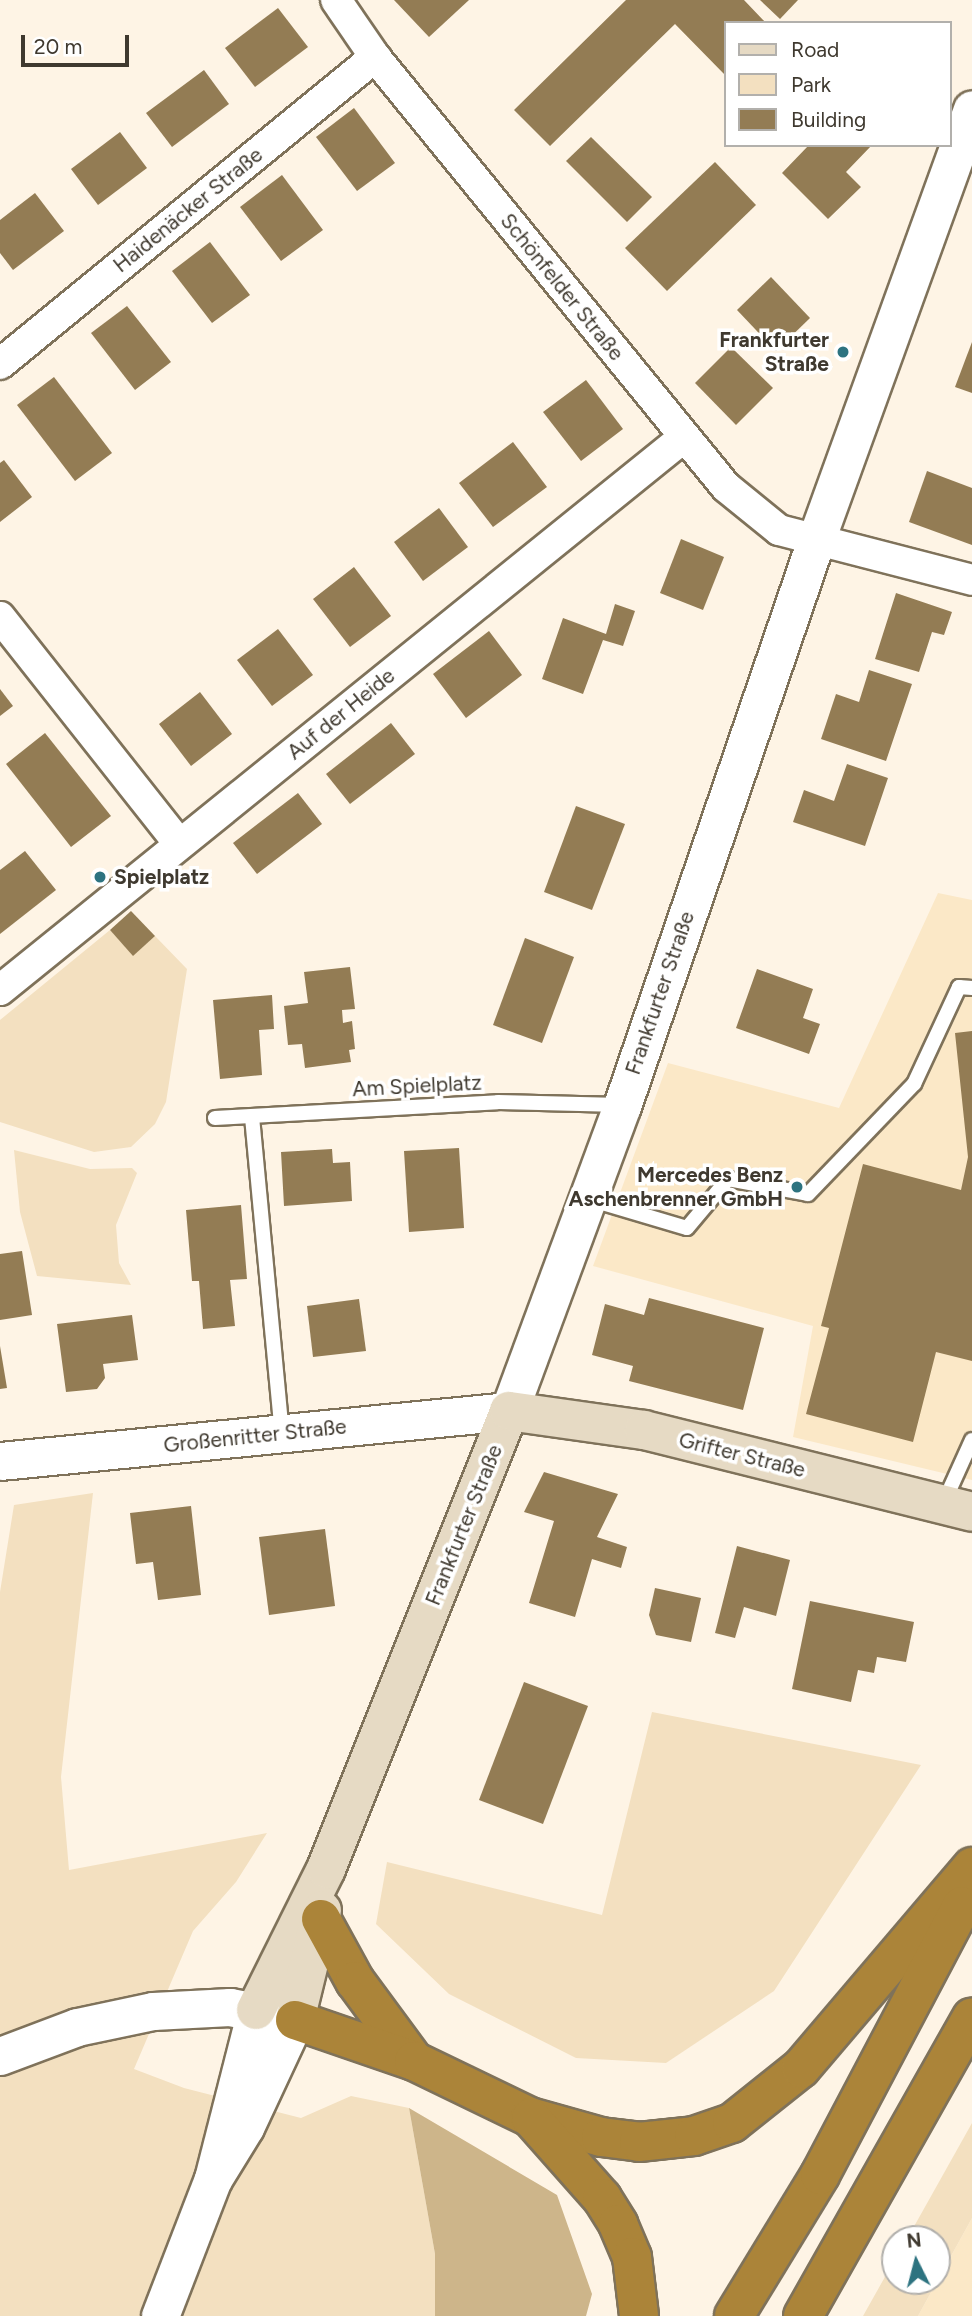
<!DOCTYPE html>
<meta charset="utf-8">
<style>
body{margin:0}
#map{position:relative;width:972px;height:2316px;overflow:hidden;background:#fef4e5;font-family:Figtree,sans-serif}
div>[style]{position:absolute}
.built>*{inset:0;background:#fbe8c7}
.green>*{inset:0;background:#f3e0c0}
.forest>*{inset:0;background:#cdb58a}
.building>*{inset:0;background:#937c54}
.roads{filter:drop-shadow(2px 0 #7f725a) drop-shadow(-2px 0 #7f725a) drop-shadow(0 2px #7f725a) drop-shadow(0 -2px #7f725a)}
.service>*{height:14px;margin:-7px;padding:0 7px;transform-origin:7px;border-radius:7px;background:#fff}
.minor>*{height:30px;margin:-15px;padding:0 15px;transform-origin:15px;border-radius:15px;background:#fff}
.tertiary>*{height:37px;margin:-18.5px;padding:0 18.5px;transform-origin:18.5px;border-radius:18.5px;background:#fff}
.secondary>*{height:38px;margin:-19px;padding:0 19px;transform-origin:19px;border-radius:19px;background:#e6dac4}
.motorway>*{height:38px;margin:-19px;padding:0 19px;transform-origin:19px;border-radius:19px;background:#ab8439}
.dots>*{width:19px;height:19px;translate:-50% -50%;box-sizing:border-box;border:4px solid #fff;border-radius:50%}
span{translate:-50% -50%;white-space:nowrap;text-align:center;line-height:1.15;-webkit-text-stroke:7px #fff;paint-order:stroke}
.street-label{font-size:21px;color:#3f392f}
.poi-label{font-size:21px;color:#3f392f;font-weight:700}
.right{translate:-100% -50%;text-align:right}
.left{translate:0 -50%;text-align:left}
.legend{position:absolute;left:724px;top:21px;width:228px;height:126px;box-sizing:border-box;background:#fff;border:2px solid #b2b0ac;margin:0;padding:9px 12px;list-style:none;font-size:21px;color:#3f392f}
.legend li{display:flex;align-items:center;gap:14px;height:35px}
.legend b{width:35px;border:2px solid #b2b0ac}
.north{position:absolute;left:881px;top:2225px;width:70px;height:70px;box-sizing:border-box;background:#fff;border:2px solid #b2b0ac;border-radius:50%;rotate:354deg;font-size:19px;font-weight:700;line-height:28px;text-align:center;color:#3f392f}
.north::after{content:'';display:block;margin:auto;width:24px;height:32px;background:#2d7380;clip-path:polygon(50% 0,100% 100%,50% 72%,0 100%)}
.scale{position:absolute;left:21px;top:35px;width:108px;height:32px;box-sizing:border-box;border:4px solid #3f392f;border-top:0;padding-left:9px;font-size:21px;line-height:24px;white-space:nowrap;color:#3f392f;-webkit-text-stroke:5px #fff;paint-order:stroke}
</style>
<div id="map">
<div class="built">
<div style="clip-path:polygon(938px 893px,972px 900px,972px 1480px,793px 1437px,813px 1326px,593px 1266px,668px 1063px,839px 1108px)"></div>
<div style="clip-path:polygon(972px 2218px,972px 2316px,918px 2316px)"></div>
</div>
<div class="green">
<div style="clip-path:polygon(110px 930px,133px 955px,155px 936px,187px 969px,166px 1102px,155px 1124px,131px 1147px,94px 1152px,0 1122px,0 1020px)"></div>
<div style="clip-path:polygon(14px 1150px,90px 1169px,132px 1168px,137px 1173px,116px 1225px,119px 1263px,131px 1285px,37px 1276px,20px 1212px)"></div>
<div style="clip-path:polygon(93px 1493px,61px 1777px,69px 1870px,267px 1833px,236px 1882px,193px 1931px,134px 2069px,184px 2088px,301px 2118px,351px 2096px,409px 2108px,435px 2254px,435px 2316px,0 2316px,0 1592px,14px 1505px)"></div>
<div style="clip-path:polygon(652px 1712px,921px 1765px,774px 1991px,666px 2063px,576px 2058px,449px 1994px,376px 1924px,387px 1862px,602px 1915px)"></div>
<div style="clip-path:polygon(972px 2123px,972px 2218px,918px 2316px,863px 2316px,895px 2259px,895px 2281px,937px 2281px,937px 2239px,907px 2239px)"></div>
</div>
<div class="forest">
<div style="clip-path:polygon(409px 2108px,557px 2195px,592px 2294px,586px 2316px,435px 2316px,435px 2254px)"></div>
</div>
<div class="building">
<div style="clip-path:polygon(394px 0,469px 0,429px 37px)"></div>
<div style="clip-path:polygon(626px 0,744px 0,766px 23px,725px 23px,725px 75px,675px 24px,550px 146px,514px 110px)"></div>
<div style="clip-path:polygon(760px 0,798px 0,780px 19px)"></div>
<div style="clip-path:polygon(278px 8px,308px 47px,255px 87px,225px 48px)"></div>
<div style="clip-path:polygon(204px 70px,229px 104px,172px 147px,146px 113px)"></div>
<div style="clip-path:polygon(354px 108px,395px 163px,357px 191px,316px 137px)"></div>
<div style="clip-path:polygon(120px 132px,147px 168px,98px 205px,71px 169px)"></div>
<div style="clip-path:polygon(591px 137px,652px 197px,627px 222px,566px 161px)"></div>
<div style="clip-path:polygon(809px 145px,872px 145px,846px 172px,861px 187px,828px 219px,782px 173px)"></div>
<div style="clip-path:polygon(715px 162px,756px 205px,667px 291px,625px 248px)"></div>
<div style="clip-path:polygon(282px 175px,323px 230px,281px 261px,240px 207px)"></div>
<div style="clip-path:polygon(35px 193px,64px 231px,13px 270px,0 253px,0 220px)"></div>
<div style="clip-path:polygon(210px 242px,250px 295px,212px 323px,172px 271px)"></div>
<div style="clip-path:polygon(771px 277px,810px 318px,776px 351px,737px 310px)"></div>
<div style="clip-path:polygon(127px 306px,171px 362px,135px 390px,91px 333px)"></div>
<div style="clip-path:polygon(972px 342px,972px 393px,955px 387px)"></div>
<div style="clip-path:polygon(731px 347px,773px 388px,736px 425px,695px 383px)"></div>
<div style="clip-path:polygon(54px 377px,112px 453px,75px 481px,17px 405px)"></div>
<div style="clip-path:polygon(586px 380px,623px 429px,581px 461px,543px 412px)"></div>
<div style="clip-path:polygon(513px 442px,547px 487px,493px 527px,459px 483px)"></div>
<div style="clip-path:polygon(4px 460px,32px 497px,0 522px,0 463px)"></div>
<div style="clip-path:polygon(927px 471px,972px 488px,972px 545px,909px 522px)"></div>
<div style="clip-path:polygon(439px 508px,468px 547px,423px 581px,394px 542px)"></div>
<div style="clip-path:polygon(681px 539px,724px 557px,703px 610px,660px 593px)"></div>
<div style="clip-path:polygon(354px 567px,391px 616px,350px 647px,313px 599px)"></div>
<div style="clip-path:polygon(896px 593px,952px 612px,944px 635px,932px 632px,919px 672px,875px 659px)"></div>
<div style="clip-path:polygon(615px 604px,635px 611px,623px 646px,603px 640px,583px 694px,542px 679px,563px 618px,606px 634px)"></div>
<div style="clip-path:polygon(278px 629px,313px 675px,272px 706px,237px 660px)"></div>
<div style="clip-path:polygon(489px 631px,522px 675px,466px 718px,433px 674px)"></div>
<div style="clip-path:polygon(869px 670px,912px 684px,886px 761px,821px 739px,836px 694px,859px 702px)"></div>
<div style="clip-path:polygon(0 689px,13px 706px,0 716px)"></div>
<div style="clip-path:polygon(200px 692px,232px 734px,191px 766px,159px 724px)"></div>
<div style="clip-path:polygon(391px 723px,415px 754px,350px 804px,326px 774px)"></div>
<div style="clip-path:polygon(45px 733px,111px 816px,71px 847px,6px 764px)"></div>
<div style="clip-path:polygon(847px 764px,888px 778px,865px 846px,793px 822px,804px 790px,834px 801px)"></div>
<div style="clip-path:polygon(298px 793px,322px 824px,257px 874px,233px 843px)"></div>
<div style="clip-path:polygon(576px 806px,625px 824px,592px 910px,544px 892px)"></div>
<div style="clip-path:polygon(25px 851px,56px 890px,0 934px,0 870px)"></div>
<div style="clip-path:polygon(131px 911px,155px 936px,133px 956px,110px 930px)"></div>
<div style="clip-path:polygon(525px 938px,574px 957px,542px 1043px,493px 1025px)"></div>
<div style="clip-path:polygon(350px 967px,355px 1009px,342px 1010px,343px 1023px,352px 1021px,355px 1049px,349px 1050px,351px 1062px,305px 1068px,302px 1044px,288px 1045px,284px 1006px,308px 1003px,304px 972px)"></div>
<div style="clip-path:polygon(757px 969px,813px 989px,803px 1018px,820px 1024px,809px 1054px,736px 1028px)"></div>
<div style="clip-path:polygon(272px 995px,274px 1029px,259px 1030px,262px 1075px,220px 1079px,213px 1000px)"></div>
<div style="clip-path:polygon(972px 1031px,972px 1361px,936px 1352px,913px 1442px,806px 1414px,829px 1328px,821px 1326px,863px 1164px,961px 1190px,968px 1157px,955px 1033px)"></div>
<div style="clip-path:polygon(459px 1148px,464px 1228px,409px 1232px,404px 1151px)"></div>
<div style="clip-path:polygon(332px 1149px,333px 1163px,350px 1162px,352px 1201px,284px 1206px,281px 1152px)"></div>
<div style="clip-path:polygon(241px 1205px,247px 1279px,230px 1280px,235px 1326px,203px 1329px,199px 1281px,192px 1281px,186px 1210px)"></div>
<div style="clip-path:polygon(22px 1251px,32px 1315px,0 1320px,0 1254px)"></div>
<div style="clip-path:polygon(649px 1298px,764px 1328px,743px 1410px,629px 1381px,633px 1366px,592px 1355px,605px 1304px,644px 1315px)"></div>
<div style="clip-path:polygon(359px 1299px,366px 1351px,313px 1357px,307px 1306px)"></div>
<div style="clip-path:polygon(132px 1315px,138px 1360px,103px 1364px,105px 1378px,97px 1389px,66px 1392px,57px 1324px)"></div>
<div style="clip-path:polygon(0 1346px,7px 1388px,0 1389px)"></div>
<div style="clip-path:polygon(544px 1472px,618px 1494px,597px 1537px,627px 1547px,621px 1568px,592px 1559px,575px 1617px,529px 1603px,554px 1521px,524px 1512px)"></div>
<div style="clip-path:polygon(191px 1506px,201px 1595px,158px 1600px,153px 1562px,136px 1564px,130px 1513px)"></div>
<div style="clip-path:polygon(325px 1529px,335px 1606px,269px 1615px,259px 1537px)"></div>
<div style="clip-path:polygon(737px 1546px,790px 1560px,776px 1616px,744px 1607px,735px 1638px,715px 1633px)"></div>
<div style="clip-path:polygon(655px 1588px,701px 1598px,691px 1642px,656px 1635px,649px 1615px)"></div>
<div style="clip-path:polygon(810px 1601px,914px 1622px,906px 1662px,877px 1657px,874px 1673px,858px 1670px,851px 1702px,792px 1689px)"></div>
<div style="clip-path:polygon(524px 1682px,588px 1706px,543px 1824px,479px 1800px)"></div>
</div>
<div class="roads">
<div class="service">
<div style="left:252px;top:1117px;width:317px;rotate:84.6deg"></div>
<div style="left:215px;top:1118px;width:283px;rotate:-3.2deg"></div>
<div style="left:498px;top:1102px;width:123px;rotate:1.4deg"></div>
<div style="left:589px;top:1199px;width:102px;rotate:16.5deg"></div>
<div style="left:687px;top:1228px;width:64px;rotate:-50.1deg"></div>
<div style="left:728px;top:1179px;width:81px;rotate:10.6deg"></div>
<div style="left:808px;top:1194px;width:153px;rotate:-46.1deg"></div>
<div style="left:914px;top:1084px;width:107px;rotate:-65.1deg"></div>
<div style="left:959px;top:987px;width:13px;rotate:4deg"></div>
<div style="left:944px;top:1502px;width:68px;rotate:-65.7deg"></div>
</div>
<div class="minor">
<div style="left:336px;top:0;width:69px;rotate:55.6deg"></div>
<div style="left:375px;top:57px;width:555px;rotate:50.78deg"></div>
<div style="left:726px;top:487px;width:68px;rotate:39.1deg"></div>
<div style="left:779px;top:530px;width:199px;rotate:14.5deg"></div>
<div style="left:0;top:364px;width:485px;rotate:-39.3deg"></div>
<div style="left:0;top:617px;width:289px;rotate:51.7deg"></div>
<div style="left:0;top:990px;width:878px;rotate:-38.95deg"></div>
</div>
<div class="tertiary">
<div style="left:0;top:1461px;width:511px;rotate:-5.61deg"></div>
<div style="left:509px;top:1411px;width:325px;rotate:-69.7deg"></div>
<div style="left:622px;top:1106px;width:598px;rotate:-71.08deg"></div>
<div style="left:816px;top:540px;width:458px;rotate:-70.1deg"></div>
<div style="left:0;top:2056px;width:82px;rotate:-20.6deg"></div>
<div style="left:77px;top:2027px;width:78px;rotate:-11.9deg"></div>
<div style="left:153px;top:2011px;width:77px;rotate:-3deg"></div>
<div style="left:230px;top:2007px;width:66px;rotate:11.3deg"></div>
<div style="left:295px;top:2020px;width:118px;rotate:115deg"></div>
<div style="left:245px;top:2127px;width:61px;rotate:121.6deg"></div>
<div style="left:160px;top:2316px;width:147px;rotate:-68.9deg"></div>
<div style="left:213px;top:2179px;width:174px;rotate:-75.7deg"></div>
</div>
<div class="secondary">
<div style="left:256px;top:2010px;width:157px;rotate:-63.6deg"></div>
<div style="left:326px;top:1869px;width:493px;rotate:-68.2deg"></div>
<div style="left:509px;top:1411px;width:136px;rotate:8deg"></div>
<div style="left:644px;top:1430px;width:338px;rotate:14deg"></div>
<div style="left:295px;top:2020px;width:113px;rotate:-76.2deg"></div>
</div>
<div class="motorway">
<div style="left:321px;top:1919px;width:71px;rotate:61.3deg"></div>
<div style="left:355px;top:1981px;width:99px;rotate:53.6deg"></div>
<div style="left:295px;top:2020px;width:126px;rotate:19deg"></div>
<div style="left:414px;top:2061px;width:129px;rotate:25.8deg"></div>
<div style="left:530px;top:2117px;width:74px;rotate:15.7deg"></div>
<div style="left:601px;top:2137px;width:38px;rotate:7deg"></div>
<div style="left:639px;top:2142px;width:55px;rotate:-6.2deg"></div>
<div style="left:694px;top:2136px;width:40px;rotate:-18.9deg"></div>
<div style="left:732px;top:2123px;width:88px;rotate:-38.6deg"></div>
<div style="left:801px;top:2068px;width:264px;rotate:-49.6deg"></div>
<div style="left:531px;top:2118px;width:107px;rotate:48.4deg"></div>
<div style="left:602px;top:2198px;width:31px;rotate:58deg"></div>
<div style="left:618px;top:2224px;width:36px;rotate:67deg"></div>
<div style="left:632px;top:2257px;width:59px;rotate:83.2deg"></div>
<div style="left:734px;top:2316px;width:165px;rotate:-58.6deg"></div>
<div style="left:820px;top:2175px;width:304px;rotate:-62.2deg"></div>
<div style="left:803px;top:2316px;width:343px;rotate:-60.5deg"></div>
</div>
</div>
<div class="dots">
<div style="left:843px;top:352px;background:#2d7380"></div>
<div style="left:100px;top:877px;background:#2d7380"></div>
<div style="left:797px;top:1187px;background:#2d7380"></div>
</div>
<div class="street-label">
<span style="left:188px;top:210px;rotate:-39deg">Haidenäcker Straße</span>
<span style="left:562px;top:287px;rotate:51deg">Schönfelder Straße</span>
<span style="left:341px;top:714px;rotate:-39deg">Auf der Heide</span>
<span style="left:660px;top:993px;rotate:-71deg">Frankfurter Straße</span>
<span style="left:417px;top:1086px;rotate:-3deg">Am Spielplatz</span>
<span style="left:255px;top:1436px;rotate:-6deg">Großenritter Straße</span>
<span style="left:742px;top:1455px;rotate:14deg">Grifter Straße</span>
<span style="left:464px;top:1525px;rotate:-68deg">Frankfurter Straße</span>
</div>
<div class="poi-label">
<span class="right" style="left:829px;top:352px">Frankfurter<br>Straße</span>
<span class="left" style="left:114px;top:877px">Spielplatz</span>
<span class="right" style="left:783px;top:1187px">Mercedes Benz<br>Aschenbrenner GmbH</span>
</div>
<ul class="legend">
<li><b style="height:9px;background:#e6dac4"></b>Road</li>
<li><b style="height:19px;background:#f3e0c0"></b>Park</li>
<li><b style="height:19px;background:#937c54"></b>Building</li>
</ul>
<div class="north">N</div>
<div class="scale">20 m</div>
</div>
